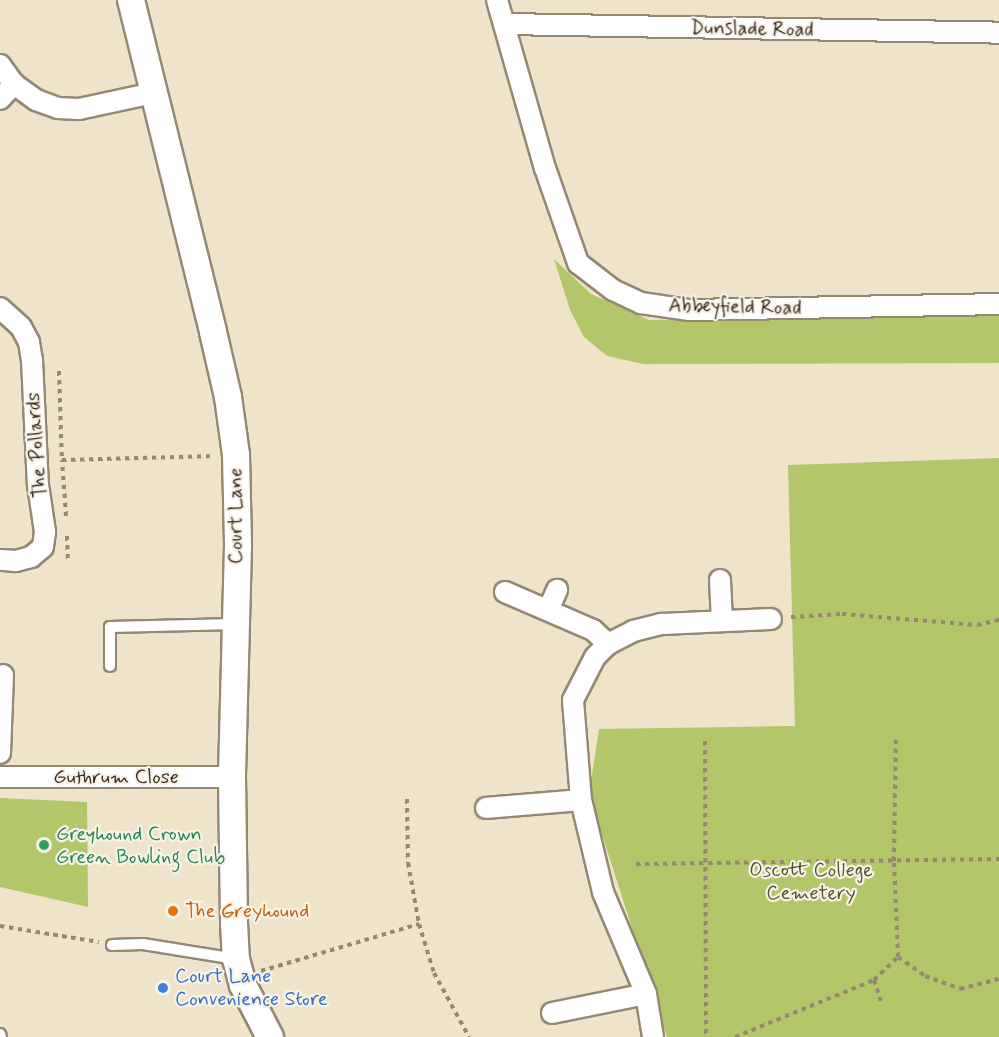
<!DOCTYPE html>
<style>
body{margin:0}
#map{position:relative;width:999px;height:1037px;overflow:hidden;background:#efe4c9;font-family:Mynerve,sans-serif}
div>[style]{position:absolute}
.green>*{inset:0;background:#b4c66a}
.path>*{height:4px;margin-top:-2px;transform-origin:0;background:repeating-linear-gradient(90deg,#958774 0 4.5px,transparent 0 9px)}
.roads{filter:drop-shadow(2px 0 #958774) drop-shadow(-2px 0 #958774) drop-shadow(0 2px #958774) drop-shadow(0 -2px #958774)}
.service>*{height:10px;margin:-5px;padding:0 5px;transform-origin:5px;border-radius:5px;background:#fff}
.minor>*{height:20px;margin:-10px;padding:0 10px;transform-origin:10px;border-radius:10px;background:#fff}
.tertiary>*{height:26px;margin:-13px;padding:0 13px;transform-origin:13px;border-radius:13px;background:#fff}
.dots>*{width:16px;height:16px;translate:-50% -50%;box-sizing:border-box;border:3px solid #f7f3e8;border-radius:50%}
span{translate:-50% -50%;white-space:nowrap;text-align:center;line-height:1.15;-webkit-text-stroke:4.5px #f7f3e8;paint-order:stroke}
.street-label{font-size:20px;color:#3b2a1e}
.leisure-label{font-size:20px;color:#27864d}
.left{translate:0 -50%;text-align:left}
.park-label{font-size:20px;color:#595131}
.food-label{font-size:20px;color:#c56008}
.shop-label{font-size:20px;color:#366cbe}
</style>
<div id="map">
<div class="green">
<div style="clip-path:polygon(554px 259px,591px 294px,649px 320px,999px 315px,999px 363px,643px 364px,607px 356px,584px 337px,570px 310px)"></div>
<div style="clip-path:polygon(999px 458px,999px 1037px,667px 1037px,589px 794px,599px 729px,795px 726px,788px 465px)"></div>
<div style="clip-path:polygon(0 798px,87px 802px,88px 907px,0 887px)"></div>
</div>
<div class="path">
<div style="left:59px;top:371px;width:89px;rotate:88.1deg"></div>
<div style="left:66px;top:516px;width:56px;rotate:-94.1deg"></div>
<div style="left:62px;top:460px;width:152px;rotate:-1.5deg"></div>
<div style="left:67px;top:536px;width:23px;rotate:88deg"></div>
<div style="left:791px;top:617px;width:51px;rotate:-3.4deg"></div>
<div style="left:842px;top:614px;width:135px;rotate:4.7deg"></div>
<div style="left:977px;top:625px;width:23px;rotate:-13deg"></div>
<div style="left:705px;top:741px;width:296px;rotate:89.8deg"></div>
<div style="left:407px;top:799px;width:64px;rotate:89.1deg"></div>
<div style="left:408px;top:863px;width:62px;rotate:79.8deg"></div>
<div style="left:636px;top:864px;width:363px;rotate:-0.8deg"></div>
<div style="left:0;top:926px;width:100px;rotate:9.2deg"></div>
<div style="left:898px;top:957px;width:33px;rotate:35deg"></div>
<div style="left:925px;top:976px;width:37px;rotate:20deg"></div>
<div style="left:960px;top:989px;width:40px;rotate:-14.4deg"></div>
<div style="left:261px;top:971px;width:165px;rotate:-16.6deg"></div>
<div style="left:419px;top:924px;width:51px;rotate:73deg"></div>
<div style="left:434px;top:973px;width:73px;rotate:61.3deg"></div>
<div style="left:874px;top:980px;width:22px;rotate:72deg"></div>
<div style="left:735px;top:1037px;width:150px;rotate:-22.3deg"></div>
<div style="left:874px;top:980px;width:33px;rotate:-44deg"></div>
<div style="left:898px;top:957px;width:96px;rotate:-92.4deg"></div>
<div style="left:894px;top:861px;width:123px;rotate:-89.1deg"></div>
</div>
<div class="roads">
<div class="service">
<div style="left:110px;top:666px;width:39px;rotate:-90deg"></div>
<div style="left:110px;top:627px;width:125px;rotate:-1.4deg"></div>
<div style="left:112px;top:945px;width:31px;rotate:-2deg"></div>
<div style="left:143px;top:944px;width:94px;rotate:9.2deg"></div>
<div style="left:0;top:1034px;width:3px;rotate:72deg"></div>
</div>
<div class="minor">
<div style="left:497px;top:0;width:175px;rotate:74.1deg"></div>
<div style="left:545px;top:168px;width:101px;rotate:70.8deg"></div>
<div style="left:578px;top:263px;width:44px;rotate:37.6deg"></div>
<div style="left:613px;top:290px;width:31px;rotate:25deg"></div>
<div style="left:641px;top:303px;width:49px;rotate:8.3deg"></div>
<div style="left:689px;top:310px;width:310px;rotate:-1.1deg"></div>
<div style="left:504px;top:24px;width:495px;rotate:1deg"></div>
<div style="left:0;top:65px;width:24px;rotate:54deg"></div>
<div style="left:14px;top:84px;width:27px;rotate:36deg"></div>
<div style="left:36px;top:100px;width:23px;rotate:20deg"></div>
<div style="left:58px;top:108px;width:21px;rotate:3deg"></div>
<div style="left:79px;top:109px;width:76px;rotate:-12.2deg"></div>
<div style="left:0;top:99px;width:21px;rotate:-47deg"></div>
<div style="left:0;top:308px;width:28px;rotate:42deg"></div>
<div style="left:21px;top:327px;width:17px;rotate:62deg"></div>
<div style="left:29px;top:342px;width:18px;rotate:81deg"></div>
<div style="left:32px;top:360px;width:125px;rotate:87.3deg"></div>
<div style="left:38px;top:485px;width:48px;rotate:81.5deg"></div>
<div style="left:45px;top:532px;width:15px;rotate:98deg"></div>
<div style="left:43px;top:547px;width:16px;rotate:140deg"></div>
<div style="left:31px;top:557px;width:16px;rotate:165deg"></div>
<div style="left:16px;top:561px;width:16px;rotate:-176deg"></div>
<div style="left:720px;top:580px;width:41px;rotate:87.2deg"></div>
<div style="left:505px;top:592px;width:96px;rotate:23.4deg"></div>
<div style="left:593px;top:630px;width:21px;rotate:43deg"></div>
<div style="left:549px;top:608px;width:20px;rotate:-66deg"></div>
<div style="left:0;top:753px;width:78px;rotate:-87.8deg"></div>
<div style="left:0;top:777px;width:232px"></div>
<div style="left:486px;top:808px;width:95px;rotate:-4.8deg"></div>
<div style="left:552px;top:1013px;width:96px;rotate:-11.4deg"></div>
<div style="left:653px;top:1037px;width:44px;rotate:-99.2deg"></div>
<div style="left:646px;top:994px;width:111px;rotate:-112.9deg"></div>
<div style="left:603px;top:892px;width:95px;rotate:-103.4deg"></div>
<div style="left:581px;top:800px;width:100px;rotate:-94.6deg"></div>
<div style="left:573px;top:700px;width:48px;rotate:-62.9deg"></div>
<div style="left:595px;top:657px;width:18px;rotate:-45deg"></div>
<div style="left:608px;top:644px;width:28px;rotate:-27deg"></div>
<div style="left:633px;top:631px;width:30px;rotate:-14deg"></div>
<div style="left:662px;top:624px;width:109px;rotate:-2.6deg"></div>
</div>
<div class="tertiary">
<div style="left:131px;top:0;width:342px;rotate:76.1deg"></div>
<div style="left:213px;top:332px;width:67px;rotate:77deg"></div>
<div style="left:228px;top:397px;width:59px;rotate:82.1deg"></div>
<div style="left:236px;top:455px;width:91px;rotate:88.7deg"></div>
<div style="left:238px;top:546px;width:231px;rotate:91.5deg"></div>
<div style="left:232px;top:777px;width:146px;rotate:89.2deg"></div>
<div style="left:234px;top:923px;width:36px;rotate:87deg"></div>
<div style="left:236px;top:959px;width:27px;rotate:75deg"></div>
<div style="left:243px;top:985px;width:59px;rotate:62.6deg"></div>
</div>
</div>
<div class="dots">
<div style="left:44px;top:845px;background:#2e9e5b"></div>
<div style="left:173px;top:911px;background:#e8710a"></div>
<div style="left:163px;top:988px;background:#3f7fe0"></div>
</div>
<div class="street-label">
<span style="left:752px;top:29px;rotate:1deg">Dunslade Road</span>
<span style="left:735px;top:307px;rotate:1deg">Abbeyfield Road</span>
<span style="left:37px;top:445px;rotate:-94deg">The Pollards</span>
<span style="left:236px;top:516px;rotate:-90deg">Court Lane</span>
<span style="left:116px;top:777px">Guthrum Close</span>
</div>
<div class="leisure-label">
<span class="left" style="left:56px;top:846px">Greyhound Crown<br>Green Bowling Club</span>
</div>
<div class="park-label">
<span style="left:811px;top:882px">Oscott College<br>Cemetery</span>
</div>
<div class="food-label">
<span class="left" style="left:185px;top:911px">The Greyhound</span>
</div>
<div class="shop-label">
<span class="left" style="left:175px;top:988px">Court Lane<br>Convenience Store</span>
</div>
</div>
